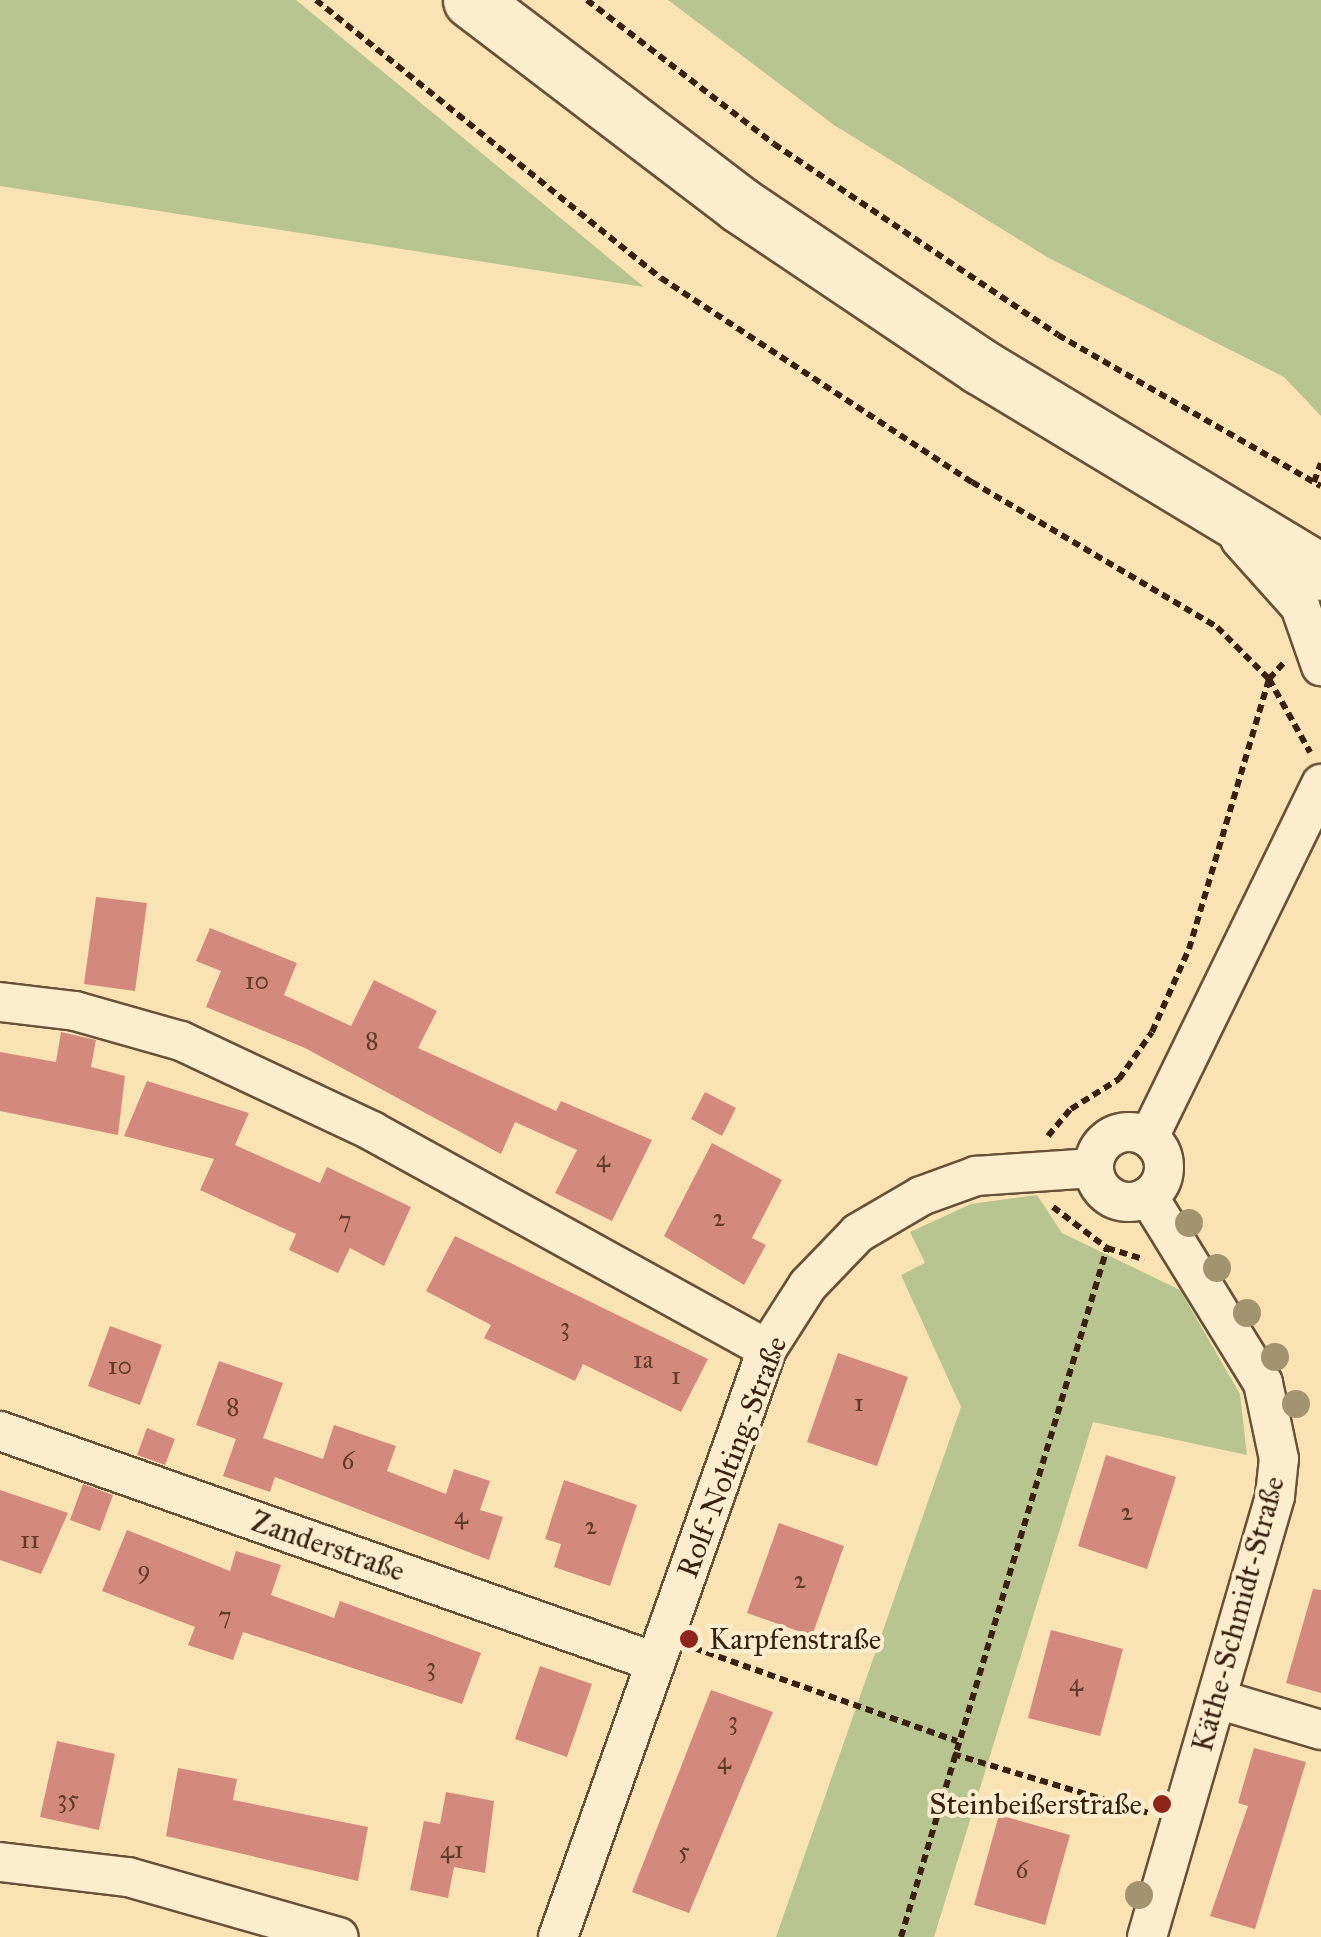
<!DOCTYPE html>
<meta charset="utf-8">
<style>
body{margin:0}
#map{position:relative;width:1321px;height:1937px;overflow:hidden;background:#f9e3b4;font-family:"IM FELL Great Primer",serif}
div>[style]{position:absolute}
.green>*{inset:0;background:#b8c591}
.building>*{inset:0;background:#d38a7c}
.path>*{height:6px;margin-top:-3px;transform-origin:0;background:repeating-linear-gradient(90deg,#39200f 0 8px,transparent 0 13px)}
.roads{filter:drop-shadow(2px 0 #695138) drop-shadow(-2px 0 #695138) drop-shadow(0 2px #695138) drop-shadow(0 -2px #695138)}
.street>*{height:38px;margin:-19px;padding:0 19px;transform-origin:19px;border-radius:19px;background:#fbedce}
.street>.ring{margin:-19px;padding:0;box-sizing:content-box;background:none;border:38px solid #fbedce;border-radius:50%}
.secondary>*{height:55px;margin:-27.5px;padding:0 27.5px;transform-origin:27.5px;border-radius:27.5px;background:#fbedce}
.trees>*{width:28px;height:28px;margin:-14px;border-radius:50%;background:#a4936f}
.dots>*{width:28px;height:28px;translate:-50% -50%;box-sizing:border-box;border:5px solid #fbedce;border-radius:50%}
span{translate:-50% -50%;white-space:nowrap;text-align:center;line-height:1.15;-webkit-text-stroke:8px #fbedce;paint-order:stroke}
.number-label{font-size:25px;color:#603a2a}
.number-label span{-webkit-text-stroke-width:0}
.street-label{font-size:30px;color:#39200f}
.poi-label{font-size:30px;color:#39200f}
.left{translate:0 -50%;text-align:left}
.right{translate:-100% -50%;text-align:right}
</style>
<div id="map">
<div class="green">
<div style="clip-path:polygon(0 0,296px 0,644px 287px,0 186px)"></div>
<div style="clip-path:polygon(668px 0,1321px 0,1321px 416px,1284px 377px,1047px 257px,834px 125px)"></div>
<div style="clip-path:polygon(1037px 1195px,1062px 1233px,1180px 1290px,1240px 1394px,1247px 1455px,1093px 1422px,934px 1937px,776px 1937px,961px 1407px,901px 1275px,925px 1263px,910px 1232px,971px 1204px)"></div>
</div>
<div class="building">
<div style="clip-path:polygon(96px 897px,147px 903px,135px 991px,84px 984px)"></div>
<div style="clip-path:polygon(210px 928px,297px 963px,284px 995px,351px 1026px,374px 980px,437px 1011px,418px 1048px,556px 1111px,561px 1101px,652px 1140px,612px 1221px,555px 1193px,577px 1150px,515px 1122px,501px 1154px,305px 1048px,206px 1007px,221px 971px,196px 961px)"></div>
<div style="clip-path:polygon(61px 1032px,96px 1040px,91px 1067px,125px 1076px,118px 1135px,0 1111px,0 1052px,56px 1062px)"></div>
<div style="clip-path:polygon(147px 1081px,249px 1113px,235px 1145px,320px 1183px,327px 1167px,411px 1207px,384px 1266px,350px 1248px,338px 1273px,289px 1250px,296px 1234px,200px 1190px,214px 1159px,124px 1136px)"></div>
<div style="clip-path:polygon(705px 1092px,736px 1108px,722px 1136px,691px 1119px)"></div>
<div style="clip-path:polygon(712px 1143px,782px 1180px,752px 1238px,766px 1245px,744px 1285px,664px 1236px)"></div>
<div style="clip-path:polygon(455px 1236px,708px 1359px,681px 1412px,583px 1364px,575px 1381px,484px 1338px,491px 1325px,426px 1291px)"></div>
<div style="clip-path:polygon(110px 1326px,162px 1345px,140px 1405px,88px 1386px)"></div>
<div style="clip-path:polygon(838px 1353px,908px 1377px,877px 1466px,807px 1442px)"></div>
<div style="clip-path:polygon(219px 1361px,283px 1383px,263px 1438px,323px 1459px,334px 1425px,396px 1446px,387px 1471px,446px 1494px,454px 1469px,490px 1481px,480px 1510px,503px 1517px,489px 1560px,275px 1477px,270px 1492px,223px 1476px,236px 1439px,196px 1425px)"></div>
<div style="clip-path:polygon(147px 1428px,175px 1439px,165px 1465px,137px 1455px)"></div>
<div style="clip-path:polygon(1106px 1455px,1176px 1477px,1147px 1569px,1078px 1546px)"></div>
<div style="clip-path:polygon(564px 1480px,637px 1505px,610px 1586px,554px 1567px,561px 1544px,545px 1539px)"></div>
<div style="clip-path:polygon(83px 1484px,113px 1495px,100px 1531px,70px 1520px)"></div>
<div style="clip-path:polygon(0 1490px,68px 1513px,41px 1574px,0 1560px)"></div>
<div style="clip-path:polygon(779px 1523px,844px 1546px,812px 1636px,747px 1613px)"></div>
<div style="clip-path:polygon(127px 1530px,230px 1571px,236px 1551px,281px 1565px,271px 1595px,334px 1618px,340px 1601px,481px 1653px,462px 1704px,243px 1632px,233px 1660px,188px 1645px,195px 1627px,102px 1591px)"></div>
<div style="clip-path:polygon(1313px 1589px,1321px 1590px,1321px 1693px,1286px 1683px)"></div>
<div style="clip-path:polygon(1051px 1630px,1123px 1649px,1100px 1736px,1028px 1718px)"></div>
<div style="clip-path:polygon(540px 1666px,592px 1684px,567px 1757px,515px 1739px)"></div>
<div style="clip-path:polygon(711px 1690px,773px 1712px,689px 1913px,632px 1892px)"></div>
<div style="clip-path:polygon(57px 1741px,115px 1754px,99px 1830px,40px 1817px)"></div>
<div style="clip-path:polygon(1254px 1748px,1306px 1762px,1255px 1929px,1210px 1916px,1248px 1806px,1238px 1803px)"></div>
<div style="clip-path:polygon(178px 1768px,237px 1779px,233px 1800px,368px 1827px,358px 1881px,166px 1836px)"></div>
<div style="clip-path:polygon(446px 1792px,494px 1801px,485px 1873px,454px 1867px,448px 1898px,410px 1890px,424px 1821px,440px 1824px)"></div>
<div style="clip-path:polygon(999px 1815px,1070px 1835px,1045px 1925px,974px 1905px)"></div>
</div>
<div class="path">
<div style="left:316px;top:0;width:443px;rotate:38.9deg"></div>
<div style="left:661px;top:278px;width:372px;rotate:33.3deg"></div>
<div style="left:972px;top:482px;width:285px;rotate:30.6deg"></div>
<div style="left:1217px;top:627px;width:74px;rotate:45deg"></div>
<div style="left:1269px;top:679px;width:84px;rotate:60.7deg"></div>
<div style="left:587px;top:0;width:236px;rotate:37.6deg"></div>
<div style="left:774px;top:144px;width:342px;rotate:33.9deg"></div>
<div style="left:1058px;top:335px;width:303px;rotate:29.9deg"></div>
<div style="left:1314px;top:482px;width:20px;rotate:-70deg"></div>
<div style="left:1048px;top:1136px;width:35px;rotate:-50deg"></div>
<div style="left:1071px;top:1109px;width:57px;rotate:-32deg"></div>
<div style="left:1119px;top:1079px;width:57px;rotate:-54.9deg"></div>
<div style="left:1152px;top:1032px;width:91px;rotate:-66deg"></div>
<div style="left:1189px;top:949px;width:282px;rotate:-73.5deg"></div>
<div style="left:1269px;top:679px;width:24px;rotate:-48deg"></div>
<div style="left:1053px;top:1207px;width:68px;rotate:37.2deg"></div>
<div style="left:1107px;top:1248px;width:39px;rotate:17deg"></div>
<div style="left:694px;top:1648px;width:279px;rotate:19.5deg"></div>
<div style="left:953px;top:1754px;width:204px;rotate:16.8deg"></div>
<div style="left:901px;top:1937px;width:719px;rotate:-73.35deg"></div>
</div>
<div class="roads">
<div class="street">
<div style="left:1240px;top:539px;width:90px;rotate:48.2deg"></div>
<div style="left:1300px;top:606px;width:64px;rotate:70.7deg"></div>
<div style="left:0;top:1002px;width:76px;rotate:6.8deg"></div>
<div style="left:75px;top:1011px;width:110px;rotate:15.8deg"></div>
<div style="left:181px;top:1041px;width:211px;rotate:25.2deg"></div>
<div style="left:372px;top:1131px;width:451px;rotate:28.9deg"></div>
<div class="ring" style="left:1094px;top:1132px;width:32px;height:32px"></div>
<div style="left:1149px;top:1137px;width:393px;rotate:-64deg"></div>
<div style="left:0;top:1431px;width:695px;rotate:19.43deg"></div>
<div style="left:1217px;top:1699px;width:109px;rotate:16.6deg"></div>
<div style="left:0;top:1862px;width:129px;rotate:6.7deg"></div>
<div style="left:128px;top:1877px;width:219px;rotate:15.9deg"></div>
<div style="left:558px;top:1937px;width:624px;rotate:-70.43deg"></div>
<div style="left:767px;top:1349px;width:76px;rotate:-57.4deg"></div>
<div style="left:808px;top:1285px;width:72px;rotate:-46.1deg"></div>
<div style="left:858px;top:1233px;width:73px;rotate:-30.4deg"></div>
<div style="left:921px;top:1196px;width:59px;rotate:-20deg"></div>
<div style="left:976px;top:1176px;width:117px;rotate:-3.9deg"></div>
<div style="left:1147px;top:1937px;width:459px;rotate:-73.8deg"></div>
<div style="left:1275px;top:1496px;width:37px;rotate:-84deg"></div>
<div style="left:1279px;top:1459px;width:78px;rotate:-101.9deg"></div>
<div style="left:1263px;top:1383px;width:217px;rotate:-121.6deg"></div>
</div>
<div class="secondary">
<div style="left:471px;top:0;width:338px;rotate:37.3deg"></div>
<div style="left:740px;top:205px;width:290px;rotate:33.9deg"></div>
<div style="left:981px;top:367px;width:397px;rotate:31.1deg"></div>
</div>
</div>
<div class="trees">
<div style="left:1189px;top:1223px"></div>
<div style="left:1217px;top:1268px"></div>
<div style="left:1247px;top:1313px"></div>
<div style="left:1275px;top:1357px"></div>
<div style="left:1296px;top:1404px"></div>
<div style="left:1139px;top:1895px"></div>
</div>
<div class="dots">
<div style="left:689px;top:1639px;background:#8f2418"></div>
<div style="left:1162px;top:1804px;background:#8f2418"></div>
</div>
<div class="number-label">
<span style="left:257px;top:981px">10</span>
<span style="left:372px;top:1041px">8</span>
<span style="left:603px;top:1159px">4</span>
<span style="left:719px;top:1218px">2</span>
<span style="left:345px;top:1220px">7</span>
<span style="left:565px;top:1327px">3</span>
<span style="left:643px;top:1360px">1a</span>
<span style="left:120px;top:1366px">10</span>
<span style="left:676px;top:1376px">1</span>
<span style="left:859px;top:1403px">1</span>
<span style="left:233px;top:1407px">8</span>
<span style="left:348px;top:1461px">6</span>
<span style="left:1127px;top:1512px">2</span>
<span style="left:461px;top:1516px">4</span>
<span style="left:591px;top:1526px">2</span>
<span style="left:30px;top:1540px">11</span>
<span style="left:144px;top:1570px">9</span>
<span style="left:800px;top:1580px">2</span>
<span style="left:225px;top:1616px">7</span>
<span style="left:431px;top:1667px">3</span>
<span style="left:1076px;top:1683px">4</span>
<span style="left:733px;top:1721px">3</span>
<span style="left:724px;top:1761px">4</span>
<span style="left:68px;top:1799px">35</span>
<span style="left:452px;top:1850px">41</span>
<span style="left:684px;top:1851px">5</span>
<span style="left:1022px;top:1870px">6</span>
</div>
<div class="street-label">
<span style="left:732px;top:1457px;rotate:-69deg">Rolf-Nolting-Straße</span>
<span style="left:328px;top:1546px;rotate:19deg">Zanderstraße</span>
<span style="left:1238px;top:1614px;rotate:-75deg">Käthe-Schmidt-Straße</span>
</div>
<div class="poi-label">
<span class="left" style="left:709px;top:1639px">Karpfenstraße</span>
<span class="right" style="left:1142px;top:1804px">Steinbeißerstraße</span>
</div>
</div>
